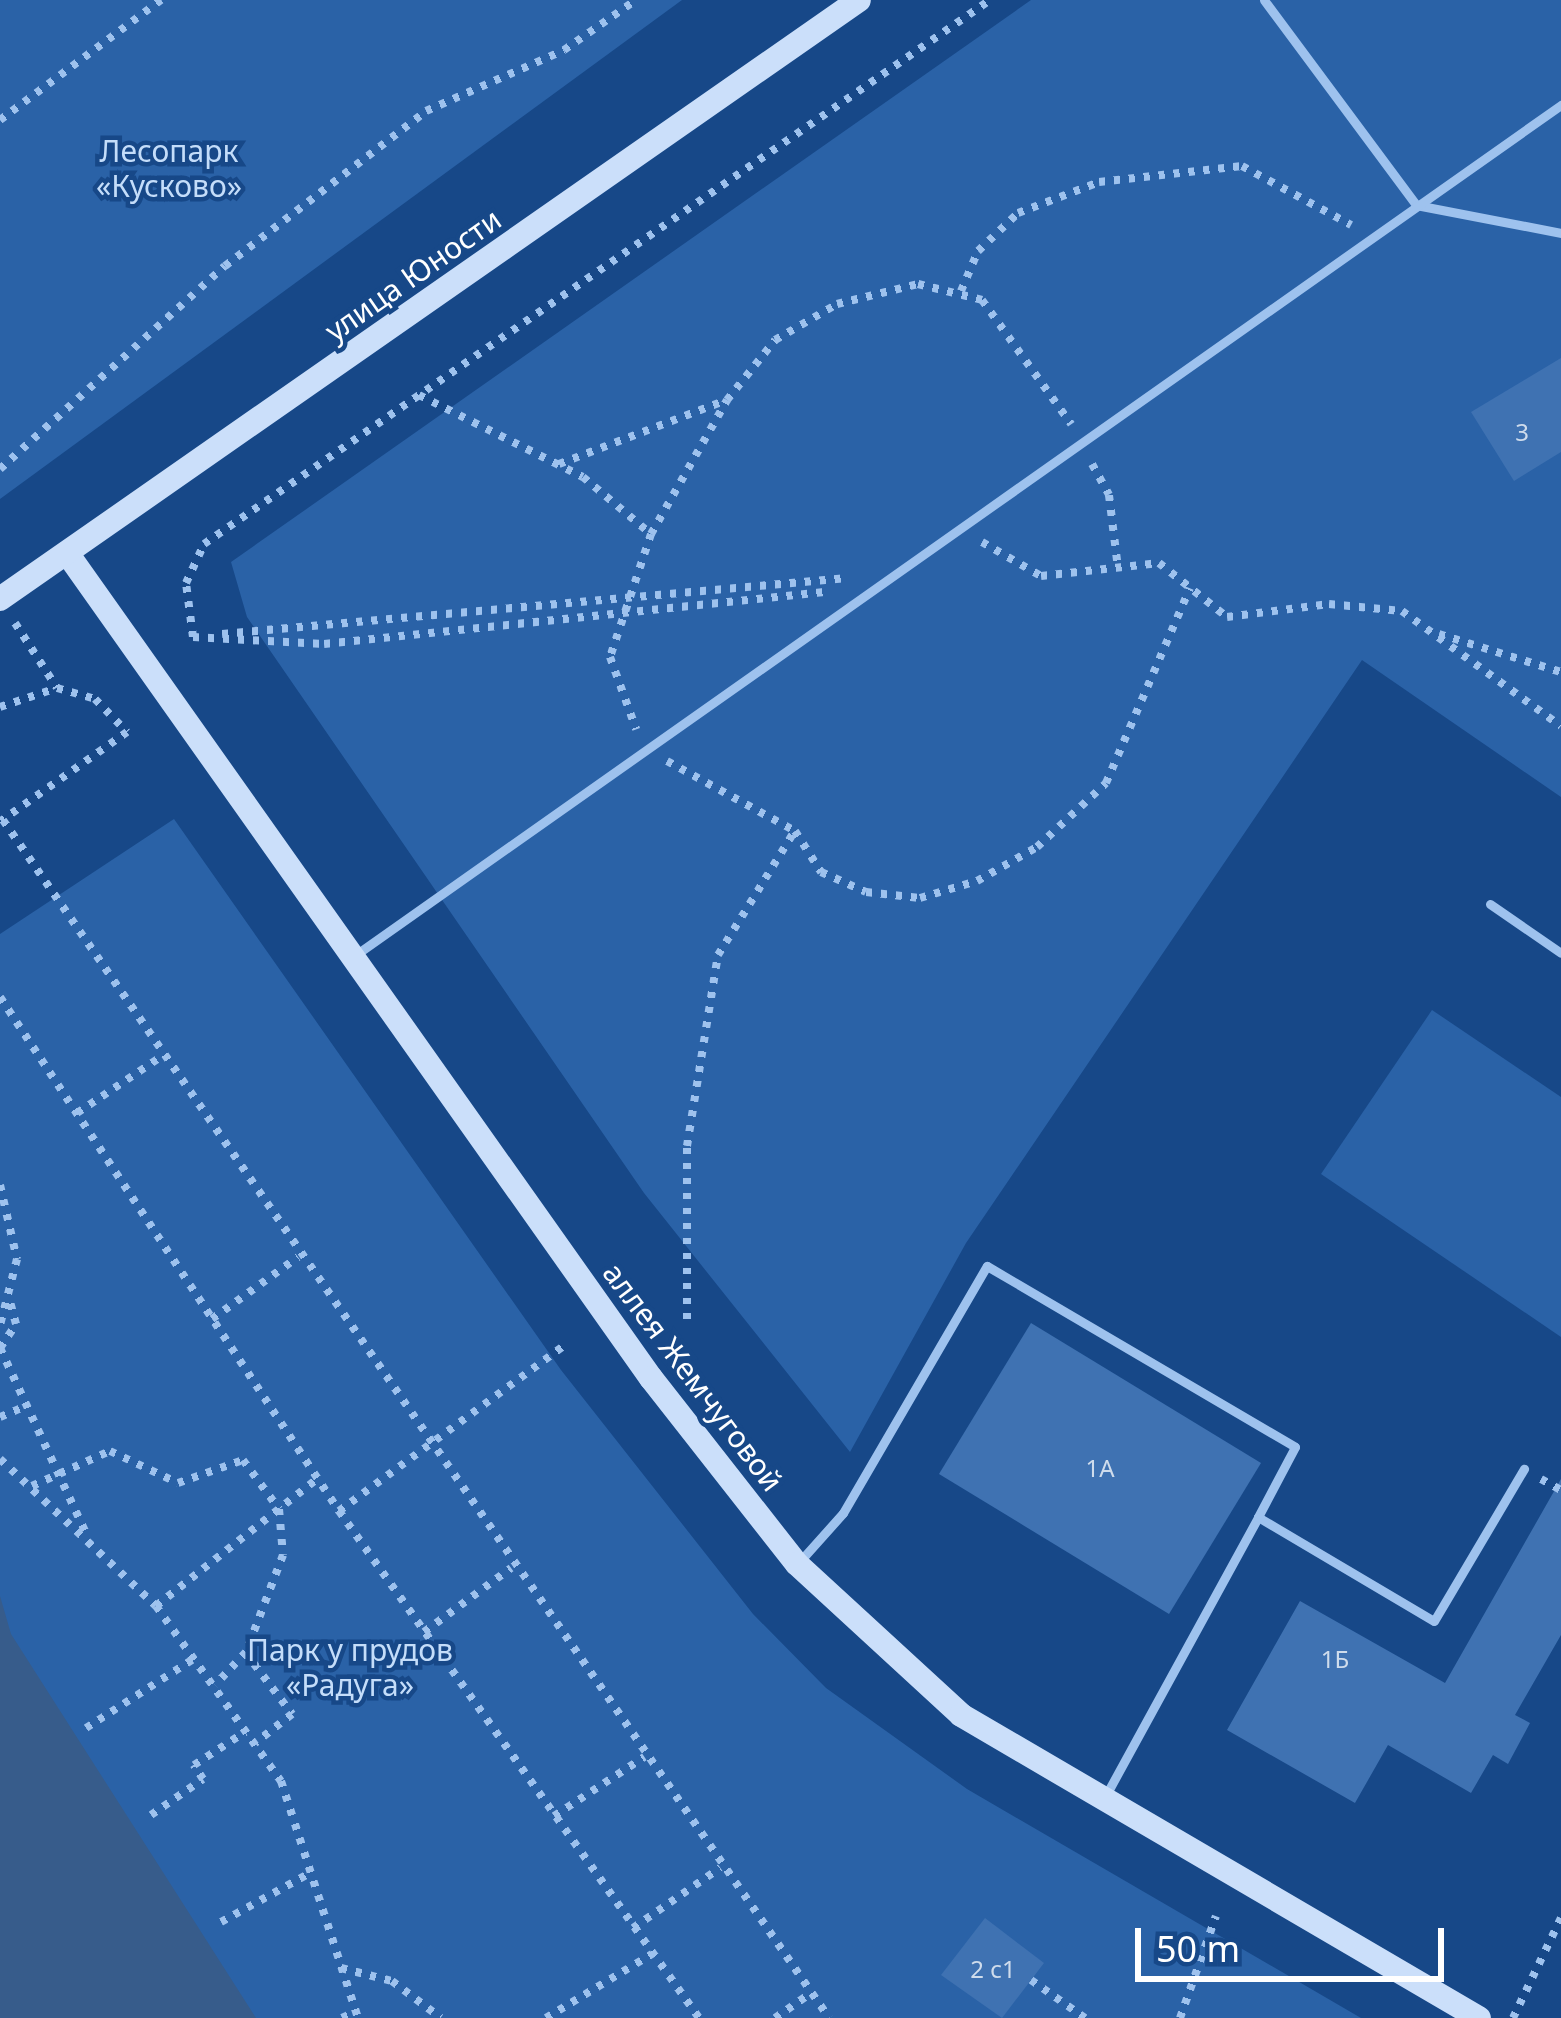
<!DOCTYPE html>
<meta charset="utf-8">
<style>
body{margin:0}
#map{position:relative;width:1561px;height:2018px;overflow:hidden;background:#174888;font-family:"Noto Sans",sans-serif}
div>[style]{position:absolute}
.green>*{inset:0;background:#2a62a7}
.water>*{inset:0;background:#375c8b}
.building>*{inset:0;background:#3f72b2}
.path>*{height:8px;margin-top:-4px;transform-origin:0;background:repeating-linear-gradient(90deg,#9ec2ee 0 6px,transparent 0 15px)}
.lane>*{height:9px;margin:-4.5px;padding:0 4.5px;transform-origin:4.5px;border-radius:4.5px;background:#9ec2ee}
.secondary>*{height:24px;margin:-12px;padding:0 12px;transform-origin:12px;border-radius:12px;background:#cbdffa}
span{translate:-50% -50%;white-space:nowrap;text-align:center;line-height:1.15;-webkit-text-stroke:9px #174888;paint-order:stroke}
.number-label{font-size:24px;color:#cfdcec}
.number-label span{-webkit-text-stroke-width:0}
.park-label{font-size:30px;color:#c4ddfa}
.street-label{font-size:30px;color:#fff}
.scale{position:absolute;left:1135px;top:1928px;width:309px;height:54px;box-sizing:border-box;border:6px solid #fff;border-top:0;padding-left:15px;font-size:36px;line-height:42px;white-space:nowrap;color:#fff;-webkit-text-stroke:9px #174888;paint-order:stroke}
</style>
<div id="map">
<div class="green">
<div style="clip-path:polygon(0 0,682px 0,0 499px)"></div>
<div style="clip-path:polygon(1031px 0,1561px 0,1561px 797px,1362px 660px,966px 1243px,850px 1452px,644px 1193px,247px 617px,231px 562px)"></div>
<div style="clip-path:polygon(174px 819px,561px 1370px,753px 1614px,826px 1688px,967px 1789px,1361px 2018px,0 2018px,0 934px)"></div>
<div style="clip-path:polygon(1432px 1010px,1561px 1097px,1561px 1337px,1321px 1174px)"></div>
</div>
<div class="water">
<div style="clip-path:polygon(0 1596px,11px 1634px,256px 2018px,0 2018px)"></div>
</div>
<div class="building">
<div style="clip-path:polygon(1561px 358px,1561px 452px,1514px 481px,1471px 412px)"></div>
<div style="clip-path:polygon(1031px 1323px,1261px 1463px,1169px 1614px,939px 1474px)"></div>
<div style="clip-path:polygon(1561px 1479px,1561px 1635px,1515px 1715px,1530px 1723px,1508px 1764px,1493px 1755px,1471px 1793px,1388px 1745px,1355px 1803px,1227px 1730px,1300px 1601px,1445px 1683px)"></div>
<div style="clip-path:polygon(985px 1918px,1044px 1963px,1002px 2018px,941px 1975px)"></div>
</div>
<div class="path">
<div style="left:0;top:120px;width:201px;rotate:-36.7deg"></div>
<div style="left:961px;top:291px;width:43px;rotate:-67deg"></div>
<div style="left:978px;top:251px;width:55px;rotate:-43.5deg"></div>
<div style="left:1018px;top:213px;width:87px;rotate:-20.9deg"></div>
<div style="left:1099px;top:182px;width:144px;rotate:-6.4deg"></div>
<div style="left:1242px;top:166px;width:124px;rotate:28.4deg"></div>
<div style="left:419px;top:395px;width:183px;rotate:26.6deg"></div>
<div style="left:583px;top:477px;width:89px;rotate:40deg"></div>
<div style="left:651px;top:534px;width:130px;rotate:108.4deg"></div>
<div style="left:610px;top:657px;width:77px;rotate:70.1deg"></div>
<div style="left:559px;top:464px;width:180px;rotate:-20.9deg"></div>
<div style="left:727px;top:400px;width:77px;rotate:-51.3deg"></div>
<div style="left:775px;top:340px;width:72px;rotate:-30.1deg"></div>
<div style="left:837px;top:304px;width:83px;rotate:-13.9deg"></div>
<div style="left:918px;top:284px;width:66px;rotate:14deg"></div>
<div style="left:982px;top:300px;width:153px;rotate:54.3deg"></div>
<div style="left:1092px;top:464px;width:35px;rotate:61deg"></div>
<div style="left:1109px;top:495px;width:74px;rotate:83deg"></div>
<div style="left:0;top:469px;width:303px;rotate:-42.1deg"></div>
<div style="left:225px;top:266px;width:254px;rotate:-37.6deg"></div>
<div style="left:426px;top:111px;width:151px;rotate:-23.8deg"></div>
<div style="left:564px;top:50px;width:88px;rotate:-34.8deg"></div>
<div style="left:651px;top:534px;width:154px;rotate:-60.4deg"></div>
<div style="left:982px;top:542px;width:68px;rotate:30deg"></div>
<div style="left:1041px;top:576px;width:119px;rotate:-6.3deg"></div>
<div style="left:1159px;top:563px;width:87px;rotate:38.5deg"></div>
<div style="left:1227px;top:617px;width:103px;rotate:-7.3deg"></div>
<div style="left:1329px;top:604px;width:73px;rotate:5.5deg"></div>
<div style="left:1402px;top:611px;width:196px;rotate:35.9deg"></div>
<div style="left:15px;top:623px;width:77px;rotate:57.1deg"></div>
<div style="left:222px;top:634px;width:628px;rotate:-5.12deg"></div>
<div style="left:1439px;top:634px;width:128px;rotate:17.3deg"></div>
<div style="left:193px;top:637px;width:131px;rotate:3.1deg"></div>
<div style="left:324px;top:644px;width:503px;rotate:-5.94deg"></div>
<div style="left:193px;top:637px;width:54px;rotate:-97.4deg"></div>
<div style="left:186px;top:583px;width:43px;rotate:-65.2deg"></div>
<div style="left:204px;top:544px;width:956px;rotate:-34.69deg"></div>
<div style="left:0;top:707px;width:60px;rotate:-18.4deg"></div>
<div style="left:57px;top:688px;width:40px;rotate:16deg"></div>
<div style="left:95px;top:699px;width:46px;rotate:45.9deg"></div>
<div style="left:127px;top:732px;width:154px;rotate:144.8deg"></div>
<div style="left:667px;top:761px;width:146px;rotate:28.7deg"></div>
<div style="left:795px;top:831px;width:49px;rotate:57.6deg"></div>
<div style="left:821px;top:872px;width:49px;rotate:24deg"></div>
<div style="left:866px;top:892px;width:54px;rotate:6.3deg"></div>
<div style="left:920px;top:898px;width:59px;rotate:-16.6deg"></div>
<div style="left:977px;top:881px;width:69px;rotate:-29.5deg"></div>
<div style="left:1037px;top:847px;width:94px;rotate:-42.8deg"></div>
<div style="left:1106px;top:783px;width:212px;rotate:-66.7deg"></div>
<div style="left:3px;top:820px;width:1455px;rotate:55.41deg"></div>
<div style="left:0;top:997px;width:616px;rotate:56.59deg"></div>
<div style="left:339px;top:1511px;width:622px;rotate:54.62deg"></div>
<div style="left:77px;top:1113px;width:102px;rotate:-33.8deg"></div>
<div style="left:0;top:1185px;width:76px;rotate:77.1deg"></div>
<div style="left:17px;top:1259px;width:68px;rotate:104.4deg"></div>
<div style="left:212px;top:1319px;width:106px;rotate:-35.8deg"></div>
<div style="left:687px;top:1319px;width:173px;rotate:-90deg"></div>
<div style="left:687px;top:1146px;width:193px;rotate:-80.8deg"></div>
<div style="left:718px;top:955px;width:145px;rotate:-58.3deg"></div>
<div style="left:0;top:1348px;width:202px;rotate:65.1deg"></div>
<div style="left:0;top:1348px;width:29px;rotate:-56deg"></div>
<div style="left:16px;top:1324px;width:28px;rotate:-105deg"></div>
<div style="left:0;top:1417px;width:26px;rotate:-23deg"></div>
<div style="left:0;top:1459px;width:214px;rotate:43.3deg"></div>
<div style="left:156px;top:1606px;width:215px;rotate:54.5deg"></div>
<div style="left:281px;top:1781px;width:249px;rotate:72deg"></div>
<div style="left:1541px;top:1479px;width:23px;rotate:29deg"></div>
<div style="left:32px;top:1486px;width:85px;rotate:-24.2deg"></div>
<div style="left:110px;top:1451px;width:75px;rotate:25.2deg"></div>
<div style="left:178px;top:1483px;width:69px;rotate:-19.5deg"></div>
<div style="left:243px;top:1460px;width:61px;rotate:53.7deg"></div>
<div style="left:279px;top:1509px;width:46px;rotate:85deg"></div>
<div style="left:283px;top:1555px;width:104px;rotate:110.9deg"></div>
<div style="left:246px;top:1652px;width:45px;rotate:133.2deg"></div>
<div style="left:339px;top:1511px;width:279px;rotate:-36.3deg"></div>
<div style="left:156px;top:1606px;width:206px;rotate:-38.3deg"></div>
<div style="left:424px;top:1632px;width:108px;rotate:-36.3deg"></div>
<div style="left:245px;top:1652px;width:78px;rotate:52.8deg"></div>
<div style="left:292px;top:1714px;width:47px;rotate:141.9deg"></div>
<div style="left:86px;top:1728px;width:126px;rotate:-32.7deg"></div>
<div style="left:151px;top:1815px;width:63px;rotate:-34.7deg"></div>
<div style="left:203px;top:1779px;width:17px;rotate:-123deg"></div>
<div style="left:194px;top:1765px;width:61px;rotate:-32.9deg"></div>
<div style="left:554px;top:1816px;width:108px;rotate:-33.2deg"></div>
<div style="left:221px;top:1922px;width:102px;rotate:-28.8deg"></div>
<div style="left:633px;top:1928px;width:106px;rotate:-34.6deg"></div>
<div style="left:341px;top:1968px;width:53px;rotate:14.3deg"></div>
<div style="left:392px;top:1981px;width:61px;rotate:37.1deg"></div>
<div style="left:1031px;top:1980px;width:66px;rotate:35.1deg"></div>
<div style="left:342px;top:2018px;width:14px;rotate:-25deg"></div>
<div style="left:546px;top:2018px;width:124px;rotate:-31.1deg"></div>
<div style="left:775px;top:2018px;width:44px;rotate:-34.8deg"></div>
<div style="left:1180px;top:2018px;width:108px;rotate:-70.6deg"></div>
<div style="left:1513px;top:2018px;width:111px;rotate:-64.4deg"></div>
</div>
<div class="lane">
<div style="left:1264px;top:0;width:255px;rotate:53.4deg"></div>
<div style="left:1416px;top:205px;width:148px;rotate:10.9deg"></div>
<div style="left:1490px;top:904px;width:86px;rotate:34.6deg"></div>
<div style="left:354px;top:956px;width:1477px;rotate:-35.19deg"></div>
<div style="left:801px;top:1560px;width:63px;rotate:-48.2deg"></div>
<div style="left:843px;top:1513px;width:286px;rotate:-59.8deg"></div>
<div style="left:987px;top:1266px;width:357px;rotate:30.4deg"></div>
<div style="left:1295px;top:1447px;width:79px;rotate:117.9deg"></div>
<div style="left:1106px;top:1795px;width:317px;rotate:-61.3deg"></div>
<div style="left:1258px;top:1517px;width:204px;rotate:30.6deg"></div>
<div style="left:1434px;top:1621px;width:177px;rotate:-59.4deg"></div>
</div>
<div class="secondary">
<div style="left:67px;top:553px;width:1011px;rotate:54.71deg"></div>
<div style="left:651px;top:1378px;width:236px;rotate:51.9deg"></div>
<div style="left:797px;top:1564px;width:223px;rotate:42.6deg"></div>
<div style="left:961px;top:1715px;width:600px;rotate:30.33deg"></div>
<div style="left:0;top:599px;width:1047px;rotate:-34.89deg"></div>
</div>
<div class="number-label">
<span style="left:1522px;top:432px">3</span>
<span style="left:1100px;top:1468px">1А</span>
<span style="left:1335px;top:1659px">1Б</span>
<span style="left:993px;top:1969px">2 с1</span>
</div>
<div class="park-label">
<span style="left:169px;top:168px">Лесопарк<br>«Кусково»</span>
<span style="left:350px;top:1667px">Парк у прудов<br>«Радуга»</span>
</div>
<div class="street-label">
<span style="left:413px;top:275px;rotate:-35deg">улица Юности</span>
<span style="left:693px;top:1377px;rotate:53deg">аллея Жемчуговой</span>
</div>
<div class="scale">50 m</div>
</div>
